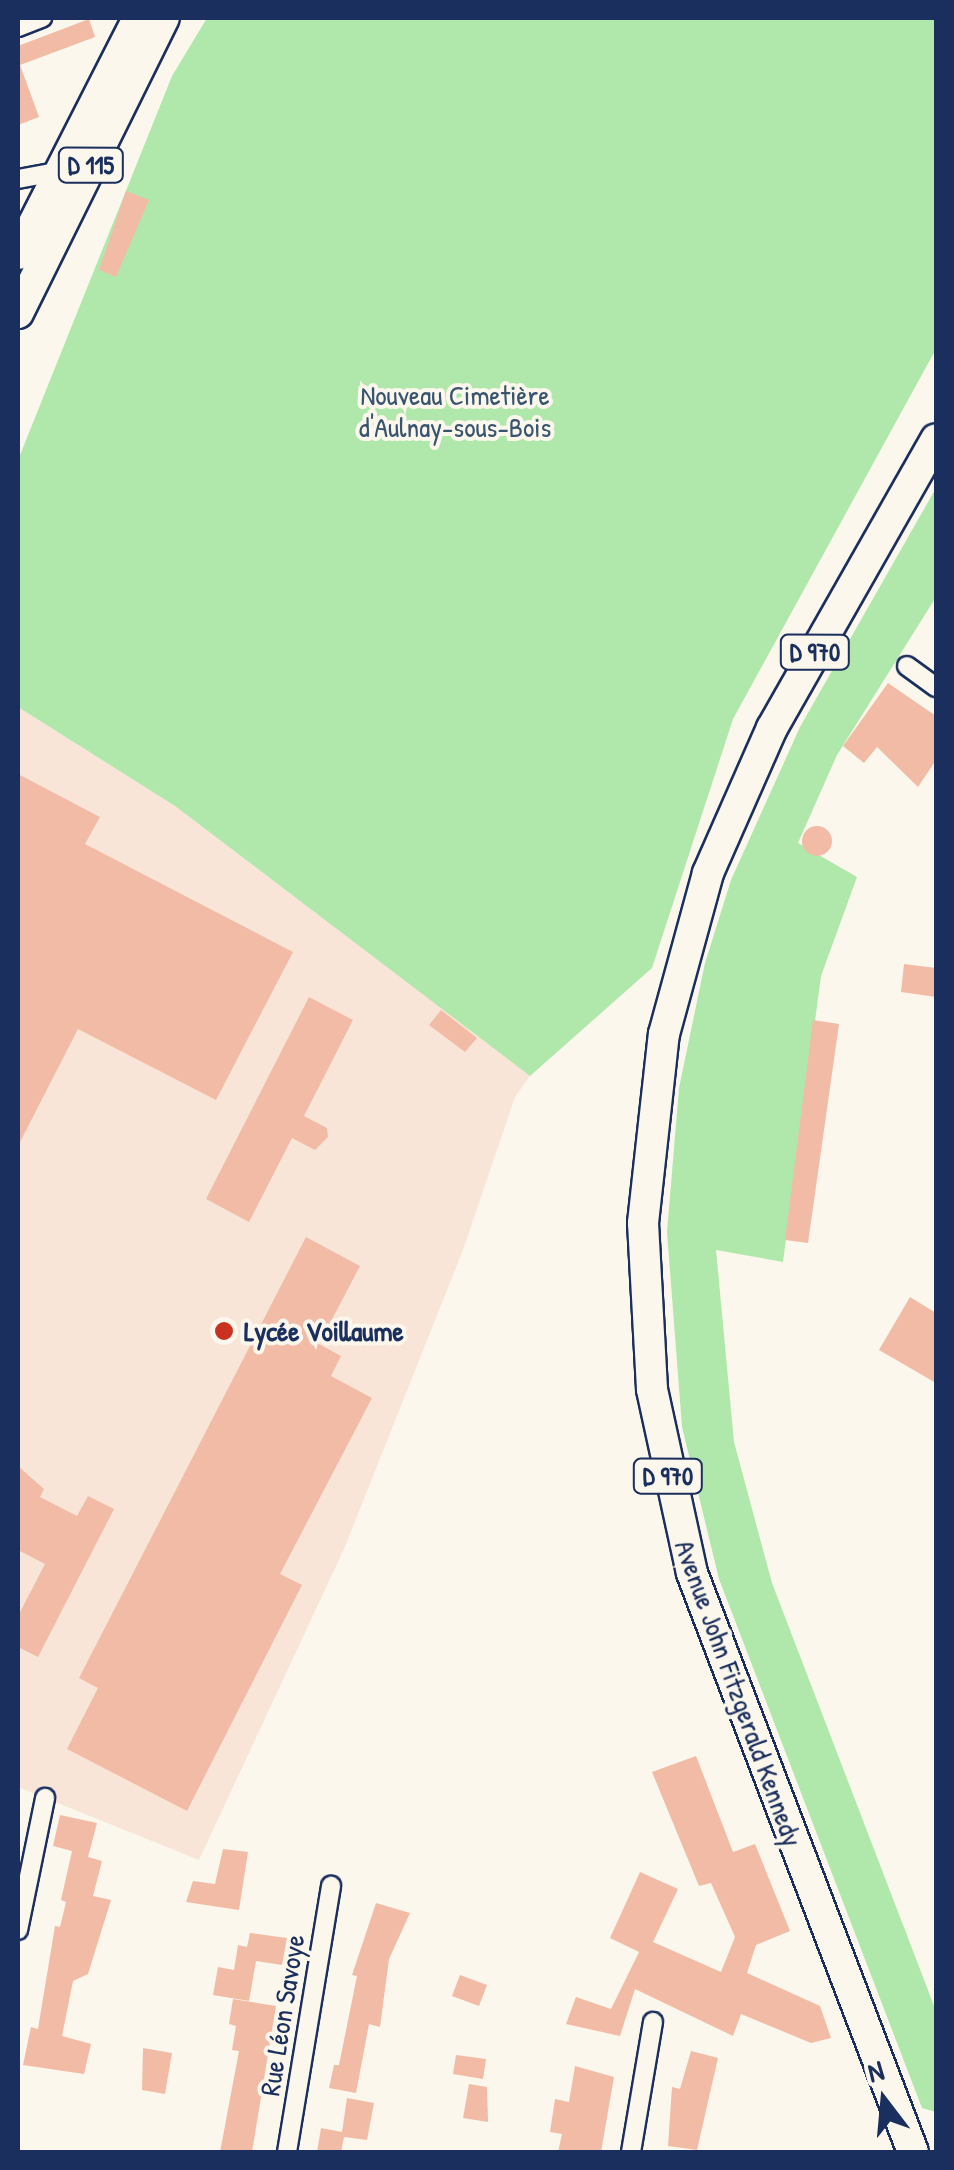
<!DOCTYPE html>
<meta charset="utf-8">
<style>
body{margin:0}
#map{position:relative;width:954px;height:2170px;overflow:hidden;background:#fbf7ec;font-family:"Patrick Hand",sans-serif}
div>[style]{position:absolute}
.built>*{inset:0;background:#f8e5d7}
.green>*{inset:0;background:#b0e8ac}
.building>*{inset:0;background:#f2bba5}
.round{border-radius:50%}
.roads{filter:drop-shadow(2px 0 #1b2f5e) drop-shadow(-2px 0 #1b2f5e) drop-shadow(0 2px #1b2f5e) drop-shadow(0 -2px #1b2f5e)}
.street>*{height:18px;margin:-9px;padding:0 9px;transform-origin:9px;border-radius:9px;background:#fbf7ec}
.primary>*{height:30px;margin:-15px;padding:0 15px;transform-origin:15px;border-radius:15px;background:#fbf7ec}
.dots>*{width:28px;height:28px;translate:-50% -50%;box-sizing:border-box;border:5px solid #fbf7ec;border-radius:50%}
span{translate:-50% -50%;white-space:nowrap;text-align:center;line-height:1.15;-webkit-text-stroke:8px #fbf7ec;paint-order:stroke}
.shield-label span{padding:2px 8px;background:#fbf7ec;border:2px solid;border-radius:8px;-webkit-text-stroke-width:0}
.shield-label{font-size:25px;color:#1b2f5e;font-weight:700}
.park-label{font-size:28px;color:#39546e}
.poi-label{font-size:28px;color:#1b2f5e;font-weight:700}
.left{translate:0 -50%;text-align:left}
.street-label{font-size:28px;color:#1b2f5e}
.frame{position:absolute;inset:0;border:20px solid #1b2f5e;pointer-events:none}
.north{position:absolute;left:834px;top:2050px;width:100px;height:100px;-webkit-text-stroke:8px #fbf7ec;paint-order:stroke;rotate:344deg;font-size:28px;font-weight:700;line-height:40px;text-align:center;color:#1b2f5e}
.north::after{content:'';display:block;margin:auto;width:35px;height:45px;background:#1b2f5e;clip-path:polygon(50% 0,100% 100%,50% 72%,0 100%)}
</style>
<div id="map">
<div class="built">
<div style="clip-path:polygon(18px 707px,175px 806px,530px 1076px,515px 1097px,463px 1250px,344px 1549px,199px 1860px,18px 1787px)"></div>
</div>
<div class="green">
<div style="clip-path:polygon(207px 18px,936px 20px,936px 349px,733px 719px,652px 968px,530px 1076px,175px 806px,18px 707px,18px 460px,172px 76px)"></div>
<div style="clip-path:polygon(936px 488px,936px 597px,837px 755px,798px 843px,857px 877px,821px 976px,783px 1262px,716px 1250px,734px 1442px,772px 1583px,936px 2011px,936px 2112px,922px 2108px,719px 1579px,682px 1427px,667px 1232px,679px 1088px,705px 963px,731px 880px,800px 727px)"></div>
</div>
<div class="building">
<div style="clip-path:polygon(89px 19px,95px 37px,20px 65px,39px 117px,18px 125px,18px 46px)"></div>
<div style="clip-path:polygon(126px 191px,149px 200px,116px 277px,99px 270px)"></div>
<div style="clip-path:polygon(888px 683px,936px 716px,936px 760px,918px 787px,877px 747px,864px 763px,843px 746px)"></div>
<div style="clip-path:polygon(18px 774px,100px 817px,85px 844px,293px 952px,216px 1100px,78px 1029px,18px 1146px)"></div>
<div class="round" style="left:802px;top:826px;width:30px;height:30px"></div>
<div style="clip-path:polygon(904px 964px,936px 968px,936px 997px,901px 992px)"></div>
<div style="clip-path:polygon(309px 997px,353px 1020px,304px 1116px,327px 1128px,328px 1137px,315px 1150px,292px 1138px,249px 1222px,206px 1199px)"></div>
<div style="clip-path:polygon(441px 1010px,477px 1038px,465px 1052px,429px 1025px)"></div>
<div style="clip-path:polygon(813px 1020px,839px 1024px,808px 1243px,785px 1240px)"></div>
<div style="clip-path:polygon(306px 1237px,360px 1266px,319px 1344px,341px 1356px,331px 1376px,372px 1398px,280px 1574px,302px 1585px,187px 1811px,67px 1749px,98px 1688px,79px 1678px)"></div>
<div style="clip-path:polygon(910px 1297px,936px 1313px,936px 1383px,879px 1350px)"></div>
<div style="clip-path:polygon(18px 1466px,44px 1489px,40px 1497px,77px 1516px,88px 1496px,114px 1509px,38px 1657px,18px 1647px,18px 1616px,45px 1564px,18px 1550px)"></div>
<div style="clip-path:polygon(696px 1756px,733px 1852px,755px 1844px,790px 1931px,756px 1945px,747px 1973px,820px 2006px,831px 2038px,811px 2043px,741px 2014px,733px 2036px,635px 1989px,620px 2036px,566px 2024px,576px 1997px,611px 2009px,639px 1952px,610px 1938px,640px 1872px,678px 1889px,653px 1942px,721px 1972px,735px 1937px,711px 1883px,699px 1886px,652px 1772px)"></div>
<div style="clip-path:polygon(60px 1815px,97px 1823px,88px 1857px,102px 1861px,93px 1896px,111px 1900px,88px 1974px,73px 1981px,62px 2036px,91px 2044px,84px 2074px,23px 2065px,31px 2027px,38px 2029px,55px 1926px,60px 1927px,66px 1902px,61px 1900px,72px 1851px,53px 1846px)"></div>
<div style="clip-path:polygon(223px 1849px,248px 1852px,239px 1910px,186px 1902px,193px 1881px,215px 1884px)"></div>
<div style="clip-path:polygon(376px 1903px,410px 1913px,389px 1959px,380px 2027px,369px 2024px,356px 2093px,329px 2088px,334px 2065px,339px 2065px,357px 1976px,352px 1975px)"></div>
<div style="clip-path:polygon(250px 1933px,287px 1938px,282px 1965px,256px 1961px,249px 2001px,213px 1995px,218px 1967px,234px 1970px,238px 1945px,247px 1947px)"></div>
<div style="clip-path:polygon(460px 1975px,487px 1985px,479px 2006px,452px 1996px)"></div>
<div style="clip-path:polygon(233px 1999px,276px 2006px,252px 2152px,220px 2152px,239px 2051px,232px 2050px,236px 2026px,229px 2024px)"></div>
<div style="clip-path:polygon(143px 2048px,172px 2053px,165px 2094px,142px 2090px)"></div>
<div style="clip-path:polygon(691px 2051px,718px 2058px,697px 2150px,668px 2146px,672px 2087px,680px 2089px)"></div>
<div style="clip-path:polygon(456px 2055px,486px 2059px,483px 2079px,453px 2074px)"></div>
<div style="clip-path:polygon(575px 2066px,614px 2077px,601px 2152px,558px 2152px,562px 2134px,550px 2132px,555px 2099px,569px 2102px)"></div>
<div style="clip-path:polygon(469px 2084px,487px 2087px,488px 2122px,463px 2118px)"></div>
<div style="clip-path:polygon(347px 2098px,374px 2103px,367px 2140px,344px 2137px,341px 2152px,317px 2152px,321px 2128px,342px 2132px)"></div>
</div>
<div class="roads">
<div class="street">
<div style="left:18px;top:27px;width:26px;rotate:-21deg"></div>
<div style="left:18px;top:179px;width:44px;rotate:-10.5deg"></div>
<div style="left:907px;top:666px;width:36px;rotate:36deg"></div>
<div style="left:18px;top:1930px;width:135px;rotate:-78.4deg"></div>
<div style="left:287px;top:2152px;width:270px;rotate:-80.6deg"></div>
<div style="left:631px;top:2152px;width:132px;rotate:-80.4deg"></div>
</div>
<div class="primary">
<div style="left:18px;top:254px;width:265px;rotate:-63deg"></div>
<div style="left:18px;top:313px;width:329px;rotate:-63.7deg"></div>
<div style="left:913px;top:2152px;width:620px;rotate:-110.89deg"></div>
<div style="left:692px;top:1573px;width:188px;rotate:-102.3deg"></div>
<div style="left:652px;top:1389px;width:166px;rotate:-93.1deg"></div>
<div style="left:643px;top:1223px;width:190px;rotate:-83.7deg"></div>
<div style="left:664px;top:1034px;width:167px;rotate:-74.7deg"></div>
<div style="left:708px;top:873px;width:158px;rotate:-66.2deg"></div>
<div style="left:772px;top:728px;width:332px;rotate:-60.4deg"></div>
</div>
</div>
<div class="dots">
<div style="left:224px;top:1331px;background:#c8321e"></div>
</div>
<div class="shield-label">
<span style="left:91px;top:165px">D 115</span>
<span style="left:815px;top:652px">D 970</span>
<span style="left:668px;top:1476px">D 970</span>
</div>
<div class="park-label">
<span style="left:455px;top:411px">Nouveau Cimetière<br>d'Aulnay-sous-Bois</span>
</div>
<div class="poi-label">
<span class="left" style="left:244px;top:1331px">Lycée Voillaume</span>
</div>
<div class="street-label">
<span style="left:739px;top:1693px;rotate:70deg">Avenue John Fitzgerald Kennedy</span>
<span style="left:282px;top:2015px;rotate:-81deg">Rue Léon Savoye</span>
</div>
<div class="frame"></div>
<div class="north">N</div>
</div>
